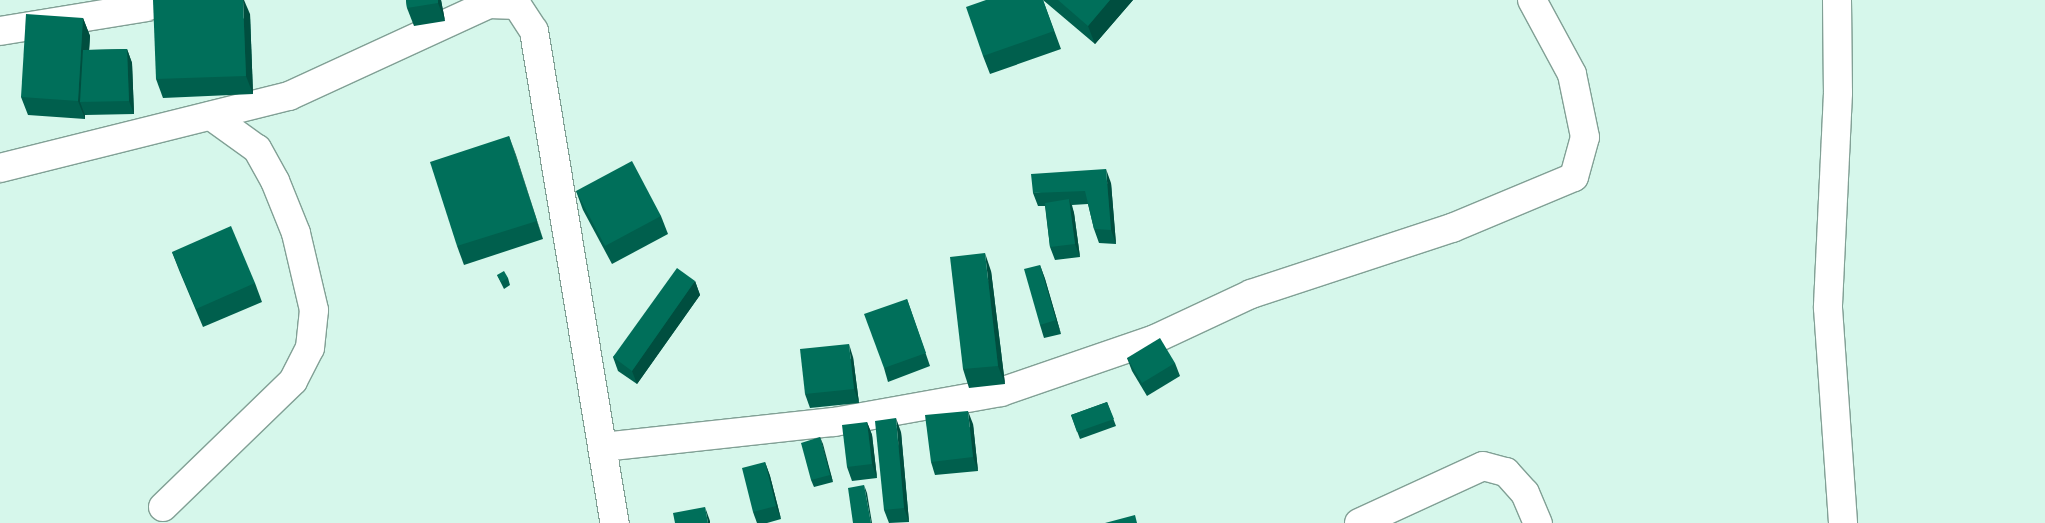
<!DOCTYPE html>
<style>
body{margin:0}
#map{position:relative;width:2045px;height:523px;overflow:hidden;background:#d6f7eb;font-family:Georgia,serif}
div>[style]{position:absolute}
.roads{filter:drop-shadow(1px 0 #81a095) drop-shadow(-1px 0 #81a095) drop-shadow(0 1px #81a095) drop-shadow(0 -1px #81a095)}
.minor>*{height:28px;margin:-14px;padding:0 14px;transform-origin:14px;border-radius:14px;background:#fff}
.wall>*{inset:0;background:#005f4d}
.shaded-wall>*{inset:0;background:#004e3f}
.building>*{inset:0;background:#006f5a}
span{translate:-50% -50%;white-space:nowrap;text-align:center;line-height:1.15;-webkit-text-stroke:5px #f2fffa;paint-order:stroke}
</style>
<div id="map">
<div class="roads">
<div class="minor">
<div style="left:1837px;top:0;width:93px;rotate:89.4deg"></div>
<div style="left:1838px;top:93px;width:215px;rotate:92.7deg"></div>
<div style="left:1828px;top:308px;width:216px;rotate:86deg"></div>
<div style="left:0;top:31px;width:148px;rotate:-9.3deg"></div>
<div style="left:0;top:168px;width:298px;rotate:-14deg"></div>
<div style="left:289px;top:96px;width:220px;rotate:-24.7deg"></div>
<div style="left:489px;top:4px;width:28px;rotate:2deg"></div>
<div style="left:517px;top:5px;width:31px;rotate:57deg"></div>
<div style="left:534px;top:31px;width:499px;rotate:80.7deg"></div>
<div style="left:603px;top:447px;width:232px;rotate:-6.2deg"></div>
<div style="left:834px;top:422px;width:170px;rotate:-10.2deg"></div>
<div style="left:1001px;top:392px;width:163px;rotate:-19deg"></div>
<div style="left:1155px;top:339px;width:106px;rotate:-25.1deg"></div>
<div style="left:1251px;top:294px;width:212px;rotate:-18.2deg"></div>
<div style="left:1452px;top:228px;width:132px;rotate:-22.7deg"></div>
<div style="left:1574px;top:177px;width:41px;rotate:-74.6deg"></div>
<div style="left:1585px;top:137px;width:64px;rotate:-101.7deg"></div>
<div style="left:1572px;top:74px;width:84px;rotate:-118.4deg"></div>
<div style="left:163px;top:507px;width:181px;rotate:-44.1deg"></div>
<div style="left:293px;top:381px;width:37px;rotate:-63deg"></div>
<div style="left:310px;top:348px;width:38px;rotate:-84deg"></div>
<div style="left:314px;top:310px;width:79px;rotate:-103.2deg"></div>
<div style="left:296px;top:233px;width:56px;rotate:-112deg"></div>
<div style="left:275px;top:181px;width:37px;rotate:-119deg"></div>
<div style="left:257px;top:149px;width:57px;rotate:-144.3deg"></div>
<div style="left:1359px;top:523px;width:136px;rotate:-24.7deg"></div>
<div style="left:1483px;top:466px;width:24px;rotate:15deg"></div>
<div style="left:1506px;top:472px;width:28px;rotate:48deg"></div>
<div style="left:1525px;top:493px;width:33px;rotate:67deg"></div>
</div>
</div>
<div class="wall">
<div style="clip-path:polygon(406px 0,441px 0,445px 21px,414px 26px,407px 8px)"></div>
<div style="clip-path:polygon(986px 0,1133px 0,1095px 44px,1043px 0,1061px 49px,990px 74px,983px 56px)"></div>
<div style="clip-path:polygon(250px 14px,253px 94px,163px 98px,156px 79px)"></div>
<div style="clip-path:polygon(83px 18px,90px 36px,89px 50px,127px 49px,132px 63px,134px 114px,85px 115px,85px 119px,28px 115px,21px 97px)"></div>
<div style="clip-path:polygon(509px 136px,543px 239px,464px 265px,457px 246px)"></div>
<div style="clip-path:polygon(1111px 183px,1116px 244px,1099px 243px,1094px 229px,1088px 204px,1072px 205px,1074px 213px,1080px 257px,1055px 260px,1050px 247px,1045px 206px,1038px 206px,1033px 193px)"></div>
<div style="clip-path:polygon(576px 191px,661px 216px,668px 234px,612px 264px,583px 210px)"></div>
<div style="clip-path:polygon(172px 252px,255px 283px,262px 302px,203px 327px,179px 270px)"></div>
<div style="clip-path:polygon(1040px 265px,1045px 279px,1061px 334px,1044px 338px,1040px 325px)"></div>
<div style="clip-path:polygon(991px 271px,1005px 384px,969px 388px,963px 369px)"></div>
<div style="clip-path:polygon(497px 275px,508px 278px,510px 285px,504px 289px)"></div>
<div style="clip-path:polygon(695px 281px,700px 295px,637px 384px,618px 371px,613px 357px)"></div>
<div style="clip-path:polygon(907px 299px,930px 366px,888px 382px,884px 368px)"></div>
<div style="clip-path:polygon(853px 357px,859px 403px,810px 408px,805px 394px)"></div>
<div style="clip-path:polygon(1127px 358px,1175px 363px,1180px 376px,1147px 396px,1132px 371px)"></div>
<div style="clip-path:polygon(1107px 402px,1116px 426px,1080px 439px,1071px 415px)"></div>
<div style="clip-path:polygon(867px 422px,872px 435px,877px 478px,852px 481px,847px 467px)"></div>
<div style="clip-path:polygon(973px 424px,978px 471px,935px 475px,931px 462px)"></div>
<div style="clip-path:polygon(901px 432px,909px 522px,889px 523px,884px 510px)"></div>
<div style="clip-path:polygon(820px 437px,833px 482px,814px 487px,811px 480px)"></div>
<div style="clip-path:polygon(765px 462px,770px 476px,781px 519px,767px 523px,757px 523px,753px 512px)"></div>
</div>
<div class="shaded-wall">
<div style="clip-path:polygon(243px 0,244px 0,250px 14px,253px 94px,246px 76px)"></div>
<div style="clip-path:polygon(438px 0,441px 0,445px 21px,438px 3px)"></div>
<div style="clip-path:polygon(1110px 0,1133px 0,1095px 44px,1088px 26px)"></div>
<div style="clip-path:polygon(83px 18px,90px 36px,86px 102px,80px 102px,85px 115px,85px 119px,78px 101px)"></div>
<div style="clip-path:polygon(127px 49px,132px 63px,134px 114px,129px 101px)"></div>
<div style="clip-path:polygon(509px 136px,516px 155px,543px 239px,537px 221px)"></div>
<div style="clip-path:polygon(1106px 169px,1111px 183px,1116px 244px,1111px 230px)"></div>
<div style="clip-path:polygon(1069px 199px,1074px 213px,1080px 257px,1075px 244px)"></div>
<div style="clip-path:polygon(985px 253px,991px 271px,1005px 384px,998px 366px)"></div>
<div style="clip-path:polygon(1040px 265px,1045px 279px,1061px 334px,1056px 320px)"></div>
<div style="clip-path:polygon(695px 281px,700px 295px,637px 384px,632px 371px)"></div>
<div style="clip-path:polygon(849px 344px,853px 357px,859px 403px,854px 389px)"></div>
<div style="clip-path:polygon(968px 411px,973px 424px,978px 471px,973px 457px)"></div>
<div style="clip-path:polygon(896px 418px,901px 432px,909px 522px,904px 508px)"></div>
<div style="clip-path:polygon(867px 422px,872px 435px,877px 478px,872px 464px)"></div>
<div style="clip-path:polygon(820px 437px,823px 444px,833px 482px,830px 475px)"></div>
<div style="clip-path:polygon(765px 462px,770px 476px,781px 519px,776px 506px)"></div>
<div style="clip-path:polygon(864px 485px,867px 493px,872px 523px,871px 523px)"></div>
<div style="clip-path:polygon(705px 507px,710px 521px,710px 523px,708px 523px)"></div>
</div>
<div class="building">
<div style="clip-path:polygon(153px 0,243px 0,246px 76px,156px 79px)"></div>
<div style="clip-path:polygon(406px 0,438px 0,438px 3px,407px 8px)"></div>
<div style="clip-path:polygon(986px 0,1043px 0,1054px 31px,983px 56px,966px 7px)"></div>
<div style="clip-path:polygon(1058px 0,1110px 0,1088px 26px)"></div>
<div style="clip-path:polygon(26px 14px,83px 18px,78px 101px,21px 97px)"></div>
<div style="clip-path:polygon(127px 49px,129px 101px,80px 102px,83px 50px)"></div>
<div style="clip-path:polygon(509px 136px,537px 221px,457px 246px,430px 162px)"></div>
<div style="clip-path:polygon(632px 161px,661px 216px,605px 246px,576px 191px)"></div>
<div style="clip-path:polygon(1106px 169px,1111px 230px,1094px 229px,1085px 191px,1033px 193px,1031px 174px)"></div>
<div style="clip-path:polygon(1069px 199px,1075px 244px,1050px 247px,1045px 203px)"></div>
<div style="clip-path:polygon(231px 226px,255px 283px,196px 309px,172px 252px)"></div>
<div style="clip-path:polygon(985px 253px,998px 366px,963px 369px,950px 257px)"></div>
<div style="clip-path:polygon(1040px 265px,1056px 320px,1040px 325px,1024px 269px)"></div>
<div style="clip-path:polygon(677px 268px,695px 281px,632px 371px,613px 357px)"></div>
<div style="clip-path:polygon(504px 271px,508px 278px,501px 282px,497px 275px)"></div>
<div style="clip-path:polygon(907px 299px,926px 353px,884px 368px,864px 314px)"></div>
<div style="clip-path:polygon(1160px 338px,1175px 363px,1142px 383px,1127px 358px)"></div>
<div style="clip-path:polygon(849px 344px,854px 389px,805px 394px,800px 349px)"></div>
<div style="clip-path:polygon(1107px 402px,1114px 419px,1077px 432px,1071px 415px)"></div>
<div style="clip-path:polygon(968px 411px,973px 457px,931px 462px,925px 415px)"></div>
<div style="clip-path:polygon(896px 418px,904px 508px,884px 510px,875px 421px)"></div>
<div style="clip-path:polygon(867px 422px,872px 464px,847px 467px,842px 425px)"></div>
<div style="clip-path:polygon(820px 437px,830px 475px,811px 480px,801px 443px)"></div>
<div style="clip-path:polygon(765px 462px,776px 506px,753px 512px,742px 468px)"></div>
<div style="clip-path:polygon(864px 485px,871px 523px,853px 523px,848px 488px)"></div>
<div style="clip-path:polygon(705px 507px,708px 523px,675px 523px,673px 513px)"></div>
<div style="clip-path:polygon(1135px 515px,1137px 523px,1105px 523px)"></div>
</div>
</div>
